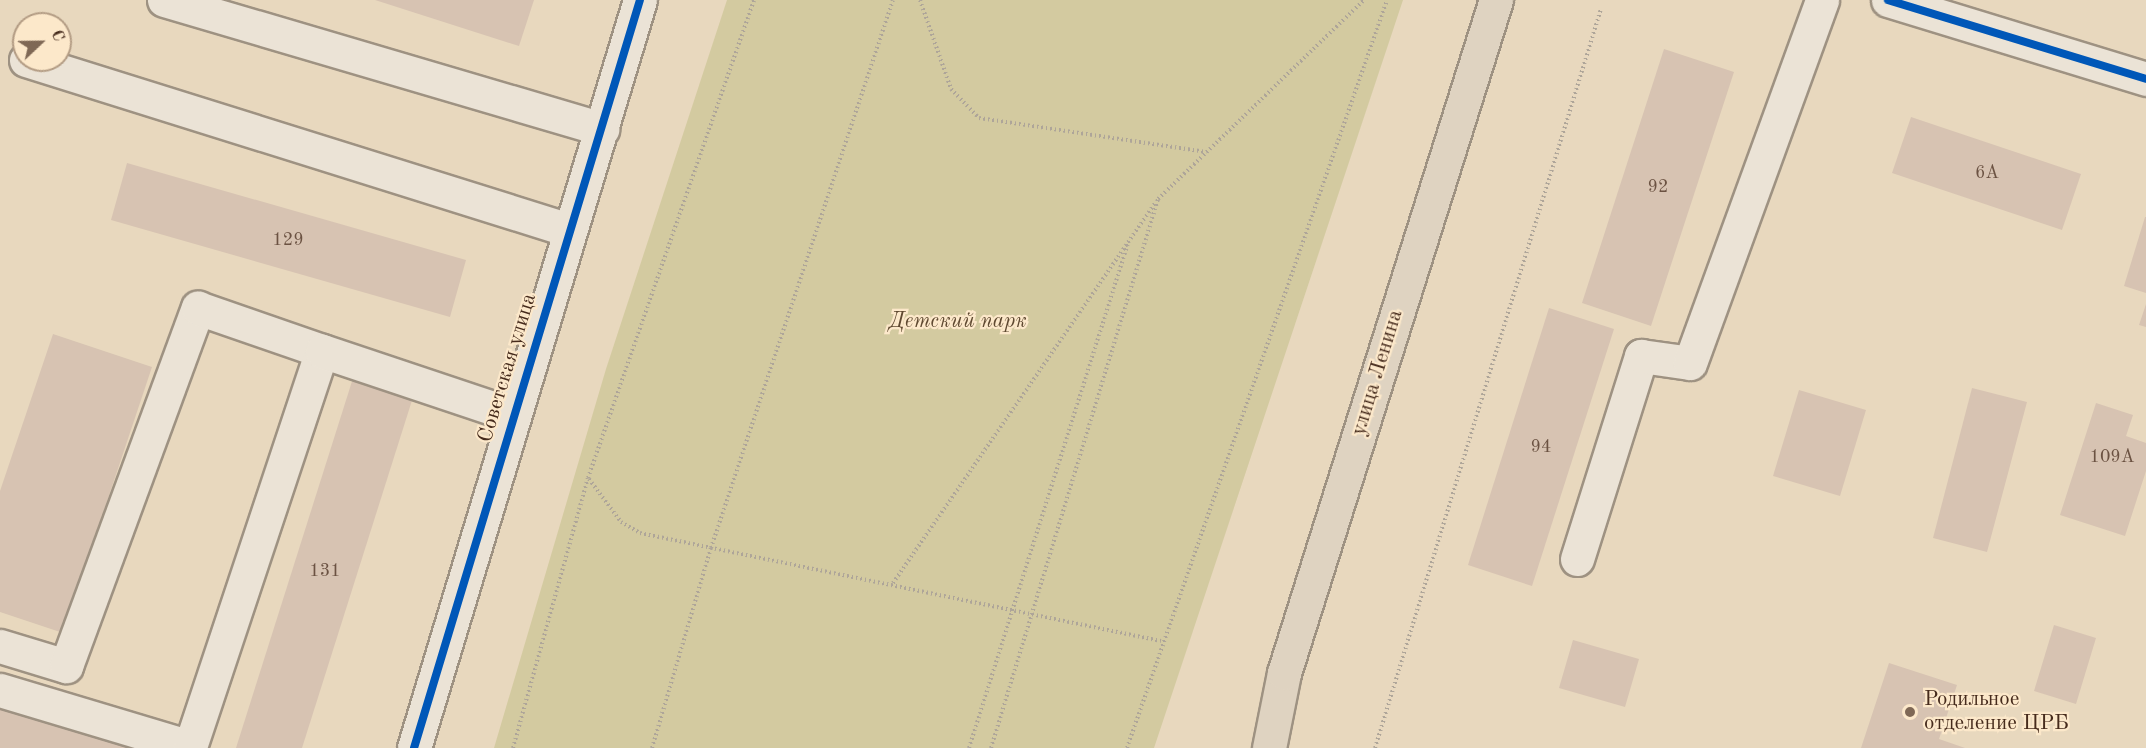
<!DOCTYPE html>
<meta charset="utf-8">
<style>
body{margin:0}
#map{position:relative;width:2146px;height:748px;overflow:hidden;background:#e8d8be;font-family:"Old Standard TT",serif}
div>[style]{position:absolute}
.green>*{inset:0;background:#d3caa0}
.building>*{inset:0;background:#d7c3b2}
.path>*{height:4px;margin-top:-2px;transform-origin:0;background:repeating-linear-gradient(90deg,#aea599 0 1.5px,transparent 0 4.5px)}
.roads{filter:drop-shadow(2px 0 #9e9282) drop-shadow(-2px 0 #9e9282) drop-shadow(0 2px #9e9282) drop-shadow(0 -2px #9e9282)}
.minor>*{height:33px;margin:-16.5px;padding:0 16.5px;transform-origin:16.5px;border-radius:16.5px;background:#ebe3d6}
.major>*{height:33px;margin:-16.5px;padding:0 16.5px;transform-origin:16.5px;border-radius:16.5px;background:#dfd3c1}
.cycleway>*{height:8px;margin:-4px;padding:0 4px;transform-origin:4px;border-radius:4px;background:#0057b8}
.dots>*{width:16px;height:16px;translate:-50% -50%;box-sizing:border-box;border:3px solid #fce8ca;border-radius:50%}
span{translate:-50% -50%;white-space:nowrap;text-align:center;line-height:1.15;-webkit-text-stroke:4.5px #fce8ca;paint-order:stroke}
.number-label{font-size:18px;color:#6b5242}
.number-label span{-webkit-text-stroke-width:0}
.park-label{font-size:21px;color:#5f4931;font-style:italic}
.street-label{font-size:21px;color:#462b1c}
.poi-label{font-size:21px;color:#462b1c}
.left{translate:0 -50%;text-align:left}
.north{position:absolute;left:12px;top:12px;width:60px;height:60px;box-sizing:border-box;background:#fce8ca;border:2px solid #b39c84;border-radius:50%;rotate:68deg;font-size:16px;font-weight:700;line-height:24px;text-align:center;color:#462b1c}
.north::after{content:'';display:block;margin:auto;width:21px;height:27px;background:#7f6855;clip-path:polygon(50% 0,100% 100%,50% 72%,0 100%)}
</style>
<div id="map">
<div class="green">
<div style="clip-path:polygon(727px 0,1403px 0,1154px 748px,494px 748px,606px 369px)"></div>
</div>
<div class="building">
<div style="clip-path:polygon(375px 0,534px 0,519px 46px)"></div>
<div style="clip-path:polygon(1664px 49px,1734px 72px,1651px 326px,1582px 303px)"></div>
<div style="clip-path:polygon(1911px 117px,2081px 174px,2062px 230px,1892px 173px)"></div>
<div style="clip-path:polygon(127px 163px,466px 260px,450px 317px,111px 220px)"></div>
<div style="clip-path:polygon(2145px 217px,2146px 217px,2146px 293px,2124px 286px)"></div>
<div style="clip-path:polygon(2146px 304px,2146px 327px,2139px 325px)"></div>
<div style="clip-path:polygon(1549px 308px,1614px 329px,1532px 586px,1468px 565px)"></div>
<div style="clip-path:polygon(53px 334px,152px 367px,63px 633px,0 612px,0 491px)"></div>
<div style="clip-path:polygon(354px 375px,414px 394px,302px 748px,236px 748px)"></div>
<div style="clip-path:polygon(1972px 388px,2027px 402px,1987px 552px,1933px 538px)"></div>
<div style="clip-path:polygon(1799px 390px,1866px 410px,1840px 496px,1773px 476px)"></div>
<div style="clip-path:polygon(2096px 403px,2133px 415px,2126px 436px,2146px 443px,2146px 471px,2125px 536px,2060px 515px)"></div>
<div style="clip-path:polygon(2054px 625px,2096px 638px,2076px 704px,2034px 691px)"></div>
<div style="clip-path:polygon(1573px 640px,1639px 659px,1625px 707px,1559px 688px)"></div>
<div style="clip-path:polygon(1889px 663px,1957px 685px,1939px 739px,1965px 748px,1861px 748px)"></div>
<div style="clip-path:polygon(0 702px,143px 748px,0 748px)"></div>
</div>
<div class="path">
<div style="left:920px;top:0;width:94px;rotate:70.8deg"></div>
<div style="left:951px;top:89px;width:40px;rotate:46deg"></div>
<div style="left:979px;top:118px;width:230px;rotate:8.5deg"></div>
<div style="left:589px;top:479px;width:54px;rotate:53.3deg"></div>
<div style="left:621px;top:522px;width:22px;rotate:30deg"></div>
<div style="left:640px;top:533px;width:532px;rotate:11.71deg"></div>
<div style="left:893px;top:583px;width:463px;rotate:-55.4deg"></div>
<div style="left:513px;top:748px;width:280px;rotate:-74.5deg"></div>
<div style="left:588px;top:478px;width:506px;rotate:-70.85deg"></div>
<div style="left:652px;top:748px;width:209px;rotate:-73.6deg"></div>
<div style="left:711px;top:548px;width:577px;rotate:-71.63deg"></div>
<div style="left:969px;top:748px;width:529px;rotate:-72.52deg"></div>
<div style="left:991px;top:748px;width:574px;rotate:-73.08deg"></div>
<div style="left:1158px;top:199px;width:286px;rotate:-44deg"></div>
<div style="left:1127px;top:748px;width:792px;rotate:-70.83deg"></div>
<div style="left:1375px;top:748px;width:773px;rotate:-73deg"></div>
</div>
<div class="roads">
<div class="minor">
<div style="left:164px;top:0;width:457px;rotate:16.4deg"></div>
<div style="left:1888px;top:0;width:270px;rotate:17deg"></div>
<div style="left:26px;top:60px;width:569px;rotate:17.38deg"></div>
<div style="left:1577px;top:559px;width:213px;rotate:-72.5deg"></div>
<div style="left:1641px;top:356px;width:49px;rotate:8.1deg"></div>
<div style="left:1690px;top:363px;width:386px;rotate:-70deg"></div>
<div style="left:0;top:646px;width:69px;rotate:16.9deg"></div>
<div style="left:66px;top:666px;width:382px;rotate:-69.8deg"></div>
<div style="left:198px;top:308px;width:131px;rotate:19.1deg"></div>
<div style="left:0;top:690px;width:198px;rotate:16.7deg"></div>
<div style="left:190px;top:747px;width:417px;rotate:-71.6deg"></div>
<div style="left:322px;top:351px;width:201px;rotate:18.5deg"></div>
<div style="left:414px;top:748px;width:781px;rotate:-73.19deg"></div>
</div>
<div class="major">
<div style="left:1269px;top:748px;width:76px;rotate:-78.7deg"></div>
<div style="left:1284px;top:673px;width:706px;rotate:-72.52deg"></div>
</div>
</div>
<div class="cycleway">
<div style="left:1888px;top:0;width:270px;rotate:17deg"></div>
<div style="left:414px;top:748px;width:781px;rotate:-73.19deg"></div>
</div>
<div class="dots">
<div style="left:1910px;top:712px;background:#7f6855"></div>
</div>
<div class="number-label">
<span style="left:1987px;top:173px">6А</span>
<span style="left:1658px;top:187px">92</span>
<span style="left:288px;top:240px">129</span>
<span style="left:1541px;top:447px">94</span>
<span style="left:2112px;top:457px">109А</span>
<span style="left:325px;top:571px">131</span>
</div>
<div class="park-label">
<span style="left:958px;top:322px">Детский парк</span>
</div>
<div class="street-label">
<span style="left:508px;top:368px;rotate:-73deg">Советская улица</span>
<span style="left:1378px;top:373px;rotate:-73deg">улица Ленина</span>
</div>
<div class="poi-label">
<span class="left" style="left:1924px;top:712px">Родильное<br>отделение ЦРБ</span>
</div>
<div class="north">С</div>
</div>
